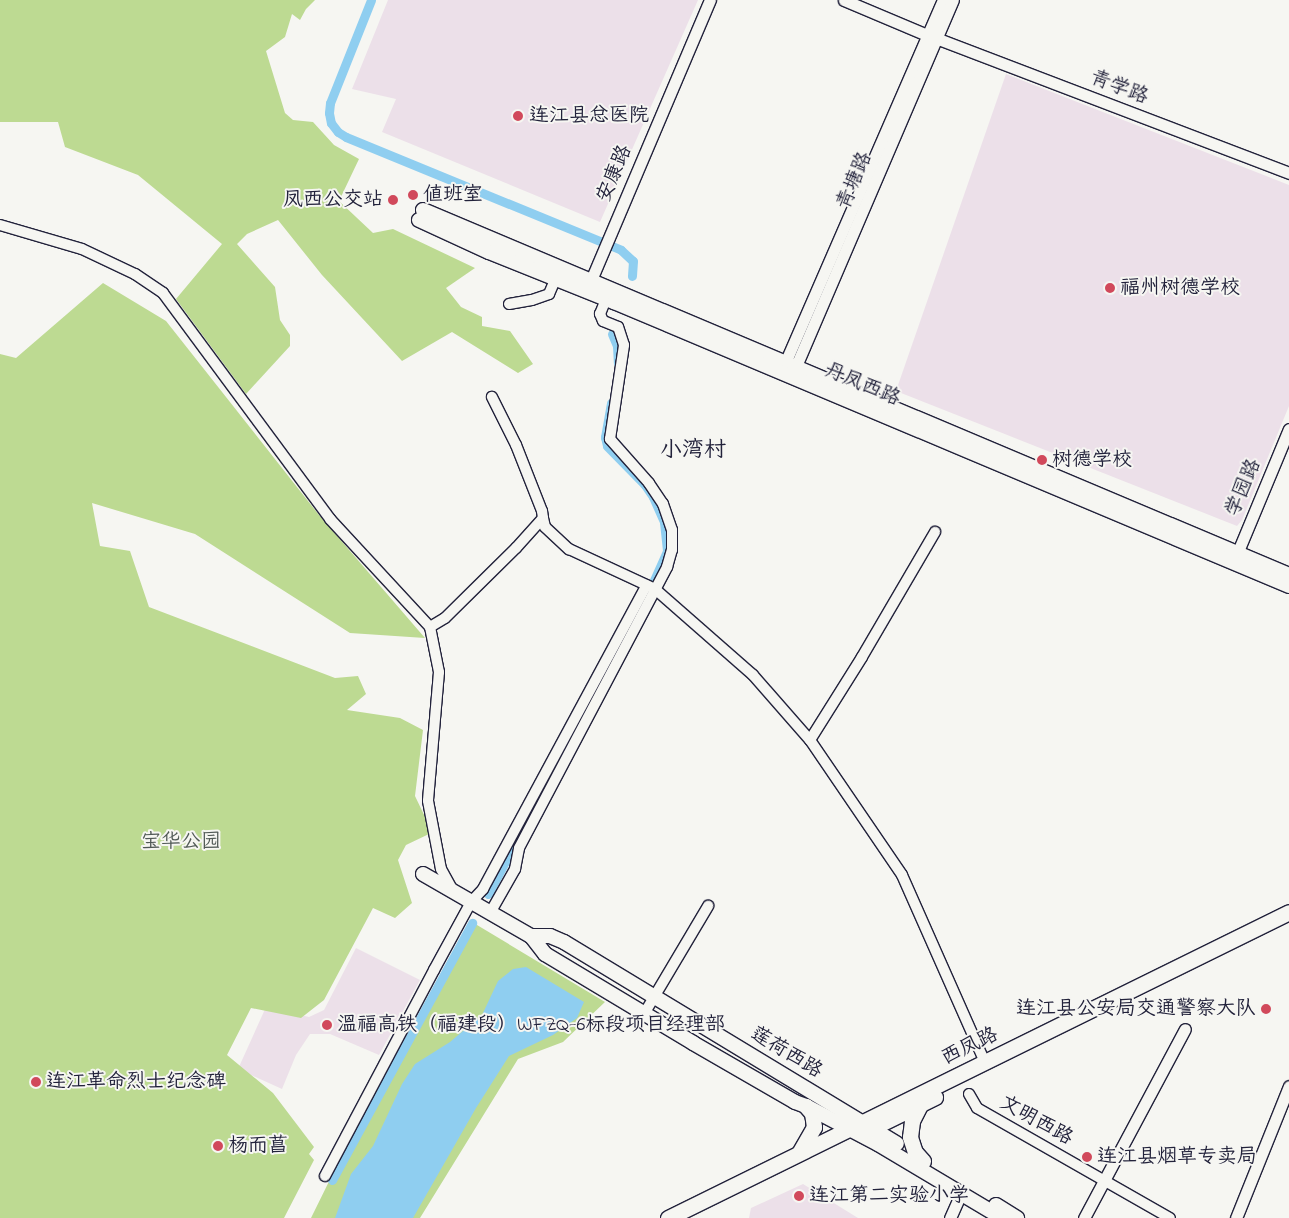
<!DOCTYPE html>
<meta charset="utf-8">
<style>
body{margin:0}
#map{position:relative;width:1289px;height:1218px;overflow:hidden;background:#f6f6f2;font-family:"Indie Flower","LXGW WenKai TC",sans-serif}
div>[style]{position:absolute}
.built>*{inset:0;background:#ece0e9}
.green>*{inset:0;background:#bdda92}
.water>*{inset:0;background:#8fcef0}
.canal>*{height:9px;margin:-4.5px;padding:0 4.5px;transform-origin:4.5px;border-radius:4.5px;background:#8fcef0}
.roads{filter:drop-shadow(1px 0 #22223b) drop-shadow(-1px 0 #22223b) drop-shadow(0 1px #22223b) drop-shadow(0 -1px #22223b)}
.minor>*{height:10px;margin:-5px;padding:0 5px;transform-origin:5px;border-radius:5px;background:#f6f6f2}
.tertiary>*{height:11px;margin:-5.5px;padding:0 5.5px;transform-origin:5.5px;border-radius:5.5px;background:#f6f6f2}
.secondary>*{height:14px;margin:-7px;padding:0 7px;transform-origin:7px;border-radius:7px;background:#f6f6f2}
.primary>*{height:15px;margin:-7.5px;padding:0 7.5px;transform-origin:7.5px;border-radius:7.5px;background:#f6f6f2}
.dots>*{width:14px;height:14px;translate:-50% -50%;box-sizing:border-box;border:2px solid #f6f6f2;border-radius:50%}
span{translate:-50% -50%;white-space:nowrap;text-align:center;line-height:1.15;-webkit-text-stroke:4px #f6f6f2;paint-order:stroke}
.street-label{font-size:20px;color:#22223b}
.poi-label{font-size:20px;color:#22223b}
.left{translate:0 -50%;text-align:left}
.right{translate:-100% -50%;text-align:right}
.park-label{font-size:20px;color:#505955}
.quarter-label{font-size:22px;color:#22223b}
</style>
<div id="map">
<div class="built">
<div style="clip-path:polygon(388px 0,698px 0,600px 222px,382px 132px,396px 99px,352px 89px)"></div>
<div style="clip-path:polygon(1006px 74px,1289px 185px,1289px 406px,1242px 520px,1237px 526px,896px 391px)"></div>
<div style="clip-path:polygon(356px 948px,420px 980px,379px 1055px,330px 1034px,310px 1034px,296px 1055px,282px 1089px,238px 1069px,266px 1007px,309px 1017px,324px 1010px)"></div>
<div style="clip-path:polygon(803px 1184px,858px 1218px,749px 1218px,751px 1208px)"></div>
</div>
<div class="green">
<div style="clip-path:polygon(0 0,315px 0,306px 9px,300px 20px,292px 14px,285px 37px,266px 51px,285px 113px,293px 120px,313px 122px,334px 145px,359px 159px,339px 201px,373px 233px,393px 229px,475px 268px,446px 288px,461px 307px,482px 317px,482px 326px,510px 331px,533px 364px,518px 373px,452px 332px,402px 361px,322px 275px,278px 220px,247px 234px,237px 244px,275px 287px,280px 320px,290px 335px,290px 346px,246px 394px,176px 299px,222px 244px,138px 175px,65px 147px,58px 122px,0 122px)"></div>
<div style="clip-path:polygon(103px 283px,166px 321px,319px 515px,425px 638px,350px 633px,195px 534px,92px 503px,100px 546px,130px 551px,149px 607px,335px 678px,358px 676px,366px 694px,347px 710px,400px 718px,423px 730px,415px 796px,426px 819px,429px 834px,406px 845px,398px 860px,412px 903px,395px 918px,373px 908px,324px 1000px,301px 1018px,251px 1008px,227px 1055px,273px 1093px,314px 1147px,309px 1154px,314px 1160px,284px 1218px,0 1218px,0 354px,16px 358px)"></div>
<div style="clip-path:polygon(472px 922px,605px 1002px,563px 1042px,518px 1059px,420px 1218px,311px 1218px,344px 1151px)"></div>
</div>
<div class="water">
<div style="clip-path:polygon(526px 967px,584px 1002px,577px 1018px,553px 1035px,509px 1056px,476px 1108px,413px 1218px,335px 1218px,351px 1174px,373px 1146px,402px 1084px,415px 1064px,450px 1042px,482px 1015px,498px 981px,513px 969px)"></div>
</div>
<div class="canal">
<div style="left:371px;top:0;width:111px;rotate:111.7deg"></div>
<div style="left:330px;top:103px;width:10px;rotate:96deg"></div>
<div style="left:329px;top:113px;width:10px;rotate:79deg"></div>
<div style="left:331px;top:123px;width:11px;rotate:52deg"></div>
<div style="left:338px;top:132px;width:9px;rotate:32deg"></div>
<div style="left:346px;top:137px;width:297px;rotate:22.3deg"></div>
<div style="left:621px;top:250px;width:16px;rotate:43deg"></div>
<div style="left:633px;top:261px;width:15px;rotate:94deg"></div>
<div style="left:612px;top:334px;width:13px;rotate:67deg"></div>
<div style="left:617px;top:346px;width:17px;rotate:87deg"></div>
<div style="left:611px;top:403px;width:35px;rotate:100deg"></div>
<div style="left:605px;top:437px;width:9px;rotate:77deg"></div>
<div style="left:607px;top:446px;width:54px;rotate:45.7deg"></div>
<div style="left:645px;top:485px;width:14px;rotate:56deg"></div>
<div style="left:653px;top:497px;width:27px;rotate:66deg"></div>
<div style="left:664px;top:522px;width:29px;rotate:84deg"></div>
<div style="left:667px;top:551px;width:39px;rotate:114deg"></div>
<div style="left:488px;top:894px;width:255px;rotate:-62.1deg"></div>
<div style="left:332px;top:1180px;width:293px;rotate:-61.4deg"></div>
</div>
<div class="roads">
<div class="minor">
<div style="left:0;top:225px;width:85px;rotate:16.3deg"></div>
<div style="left:82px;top:249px;width:59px;rotate:25.3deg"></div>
<div style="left:135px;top:274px;width:34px;rotate:34deg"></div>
<div style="left:163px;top:293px;width:281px;rotate:53.5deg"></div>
<div style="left:330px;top:519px;width:147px;rotate:47.2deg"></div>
<div style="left:430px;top:627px;width:46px;rotate:78.7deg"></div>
<div style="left:439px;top:672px;width:129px;rotate:94.9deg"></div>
<div style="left:428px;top:801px;width:69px;rotate:79.2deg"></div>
<div style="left:441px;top:869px;width:25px;rotate:61deg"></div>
<div style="left:509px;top:304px;width:23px;rotate:-10deg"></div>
<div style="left:532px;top:300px;width:18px;rotate:-19deg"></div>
<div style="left:549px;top:294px;width:15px;rotate:-67deg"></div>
<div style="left:543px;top:518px;width:9px;rotate:77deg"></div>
<div style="left:545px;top:527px;width:33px;rotate:43deg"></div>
<div style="left:569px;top:549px;width:95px;rotate:24.9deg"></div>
<div style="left:655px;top:589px;width:130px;rotate:41.3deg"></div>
<div style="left:753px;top:675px;width:86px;rotate:48.8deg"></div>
<div style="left:810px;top:740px;width:163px;rotate:55.7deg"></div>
<div style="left:902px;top:875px;width:205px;rotate:66.1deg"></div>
<div style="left:430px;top:627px;width:17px;rotate:-31deg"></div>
<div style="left:445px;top:618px;width:100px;rotate:-44.6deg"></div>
<div style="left:516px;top:548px;width:40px;rotate:-48deg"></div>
<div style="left:543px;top:518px;width:7px;rotate:-98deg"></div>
<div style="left:542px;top:511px;width:71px;rotate:-111.5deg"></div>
<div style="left:516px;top:445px;width:54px;rotate:-116.6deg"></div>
<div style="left:810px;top:740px;width:98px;rotate:-57.9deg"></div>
<div style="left:862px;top:657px;width:145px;rotate:-59.7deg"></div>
<div style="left:490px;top:913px;width:51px;rotate:-60.4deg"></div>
<div style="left:515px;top:869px;width:21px;rotate:-79deg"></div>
<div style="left:519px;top:848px;width:318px;rotate:-62.2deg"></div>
<div style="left:667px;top:567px;width:18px;rotate:-74deg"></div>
<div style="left:672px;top:550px;width:20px;rotate:-90deg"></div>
<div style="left:672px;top:530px;width:28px;rotate:-109deg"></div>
<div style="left:663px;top:504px;width:25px;rotate:-124deg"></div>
<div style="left:649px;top:483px;width:59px;rotate:-131.6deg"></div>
<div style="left:610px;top:439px;width:95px;rotate:-81.5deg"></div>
<div style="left:624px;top:345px;width:19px;rotate:-108deg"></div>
<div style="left:618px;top:327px;width:16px;rotate:-158deg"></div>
<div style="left:603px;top:321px;width:8px;rotate:-113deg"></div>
<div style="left:600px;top:314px;width:16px;rotate:-68deg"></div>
<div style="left:644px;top:1014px;width:126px;rotate:-59.3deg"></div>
<div style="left:969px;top:1094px;width:16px;rotate:60deg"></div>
<div style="left:977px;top:1108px;width:222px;rotate:29.7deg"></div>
<div style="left:325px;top:1176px;width:233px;rotate:-62.1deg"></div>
<div style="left:434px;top:970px;width:77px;rotate:-61.4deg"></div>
<div style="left:471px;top:902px;width:18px;rotate:-47deg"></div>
<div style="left:483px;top:889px;width:345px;rotate:-61.7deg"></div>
</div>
<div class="tertiary">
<div style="left:844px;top:0;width:90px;rotate:22.9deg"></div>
<div style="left:936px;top:38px;width:378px;rotate:20.9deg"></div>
<div style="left:591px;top:280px;width:304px;rotate:-67deg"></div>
<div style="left:782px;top:370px;width:404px;rotate:-66.5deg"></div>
<div style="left:793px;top:373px;width:406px;rotate:-66.8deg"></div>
<div style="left:1234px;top:561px;width:143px;rotate:-67.4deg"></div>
<div style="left:950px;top:1218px;width:27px;rotate:-66deg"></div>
<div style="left:1084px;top:1218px;width:214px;rotate:-61.9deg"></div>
<div style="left:1236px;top:1218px;width:142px;rotate:-68.1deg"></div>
</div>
<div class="secondary">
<div style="left:423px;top:210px;width:940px;rotate:22.85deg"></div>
<div style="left:419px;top:220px;width:77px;rotate:24.6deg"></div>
<div style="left:489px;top:252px;width:135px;rotate:21.8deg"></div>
<div style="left:614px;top:302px;width:732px;rotate:22.82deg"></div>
<div style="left:423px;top:874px;width:125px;rotate:29.9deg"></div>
<div style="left:531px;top:936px;width:23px;rotate:52deg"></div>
<div style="left:545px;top:954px;width:173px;rotate:31deg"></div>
<div style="left:693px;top:1043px;width:118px;rotate:30deg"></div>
<div style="left:795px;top:1102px;width:12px;rotate:20deg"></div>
<div style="left:806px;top:1106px;width:81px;rotate:27.8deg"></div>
<div style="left:878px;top:1144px;width:144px;rotate:30.8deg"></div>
<div style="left:531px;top:936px;width:19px"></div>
<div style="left:550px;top:936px;width:15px;rotate:23deg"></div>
<div style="left:564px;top:942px;width:389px;rotate:31.2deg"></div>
<div style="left:996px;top:1205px;width:25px;rotate:32deg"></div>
</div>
<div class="primary">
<div style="left:920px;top:1105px;width:18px;rotate:117deg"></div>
<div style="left:912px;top:1121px;width:16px;rotate:97deg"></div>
<div style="left:910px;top:1137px;width:16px;rotate:72deg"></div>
<div style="left:915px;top:1152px;width:12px;rotate:48deg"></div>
<div style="left:866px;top:1131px;width:77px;rotate:-26.2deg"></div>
<div style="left:799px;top:1153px;width:30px;rotate:-60deg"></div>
<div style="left:814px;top:1127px;width:14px;rotate:-98deg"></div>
<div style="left:812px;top:1113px;width:9px;rotate:-131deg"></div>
<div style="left:668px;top:1218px;width:692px;rotate:-26.23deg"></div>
</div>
</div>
<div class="dots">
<div style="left:518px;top:116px;background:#d1495b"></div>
<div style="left:413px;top:195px;background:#d1495b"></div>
<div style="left:393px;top:200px;background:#d1495b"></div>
<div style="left:1110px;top:288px;background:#d1495b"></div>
<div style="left:1042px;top:460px;background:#d1495b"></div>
<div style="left:1266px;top:1009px;background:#d1495b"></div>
<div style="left:327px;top:1025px;background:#d1495b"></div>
<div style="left:36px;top:1082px;background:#d1495b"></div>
<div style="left:218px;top:1146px;background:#d1495b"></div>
<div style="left:1087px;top:1157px;background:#d1495b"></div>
<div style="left:799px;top:1196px;background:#d1495b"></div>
</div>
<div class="street-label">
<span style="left:1119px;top:88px;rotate:21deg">青学路</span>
<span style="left:615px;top:174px;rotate:-67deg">安康路</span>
<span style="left:855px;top:181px;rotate:-67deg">青塘路</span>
<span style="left:862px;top:385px;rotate:23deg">丹凤西路</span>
<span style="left:1244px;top:488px;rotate:-67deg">学园路</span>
<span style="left:970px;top:1047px;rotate:-26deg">西凤路</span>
<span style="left:786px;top:1053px;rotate:31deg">莲荷西路</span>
<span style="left:1036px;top:1121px;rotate:29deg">文明西路</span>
</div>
<div class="poi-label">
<span class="left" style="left:529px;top:116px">连江县总医院</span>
<span class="left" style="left:423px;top:195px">值班室</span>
<span class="right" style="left:383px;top:200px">凤西公交站</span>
<span class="left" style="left:1120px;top:288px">福州树德学校</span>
<span class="left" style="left:1052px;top:460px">树德学校</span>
<span class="right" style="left:1256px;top:1009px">连江县公安局交通警察大队</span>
<span class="left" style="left:337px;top:1025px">温福高铁（福建段）WFZQ-6标段项目经理部</span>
<span class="left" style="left:46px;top:1082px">连江革命烈士纪念碑</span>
<span class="left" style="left:228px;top:1146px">杨而菖</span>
<span class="left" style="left:1097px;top:1157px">连江县烟草专卖局</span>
<span class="left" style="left:809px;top:1196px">连江第二实验小学</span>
</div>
<div class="park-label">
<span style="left:181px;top:842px">宝华公园</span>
</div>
<div class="quarter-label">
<span style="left:693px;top:452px">小湾村</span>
</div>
</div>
